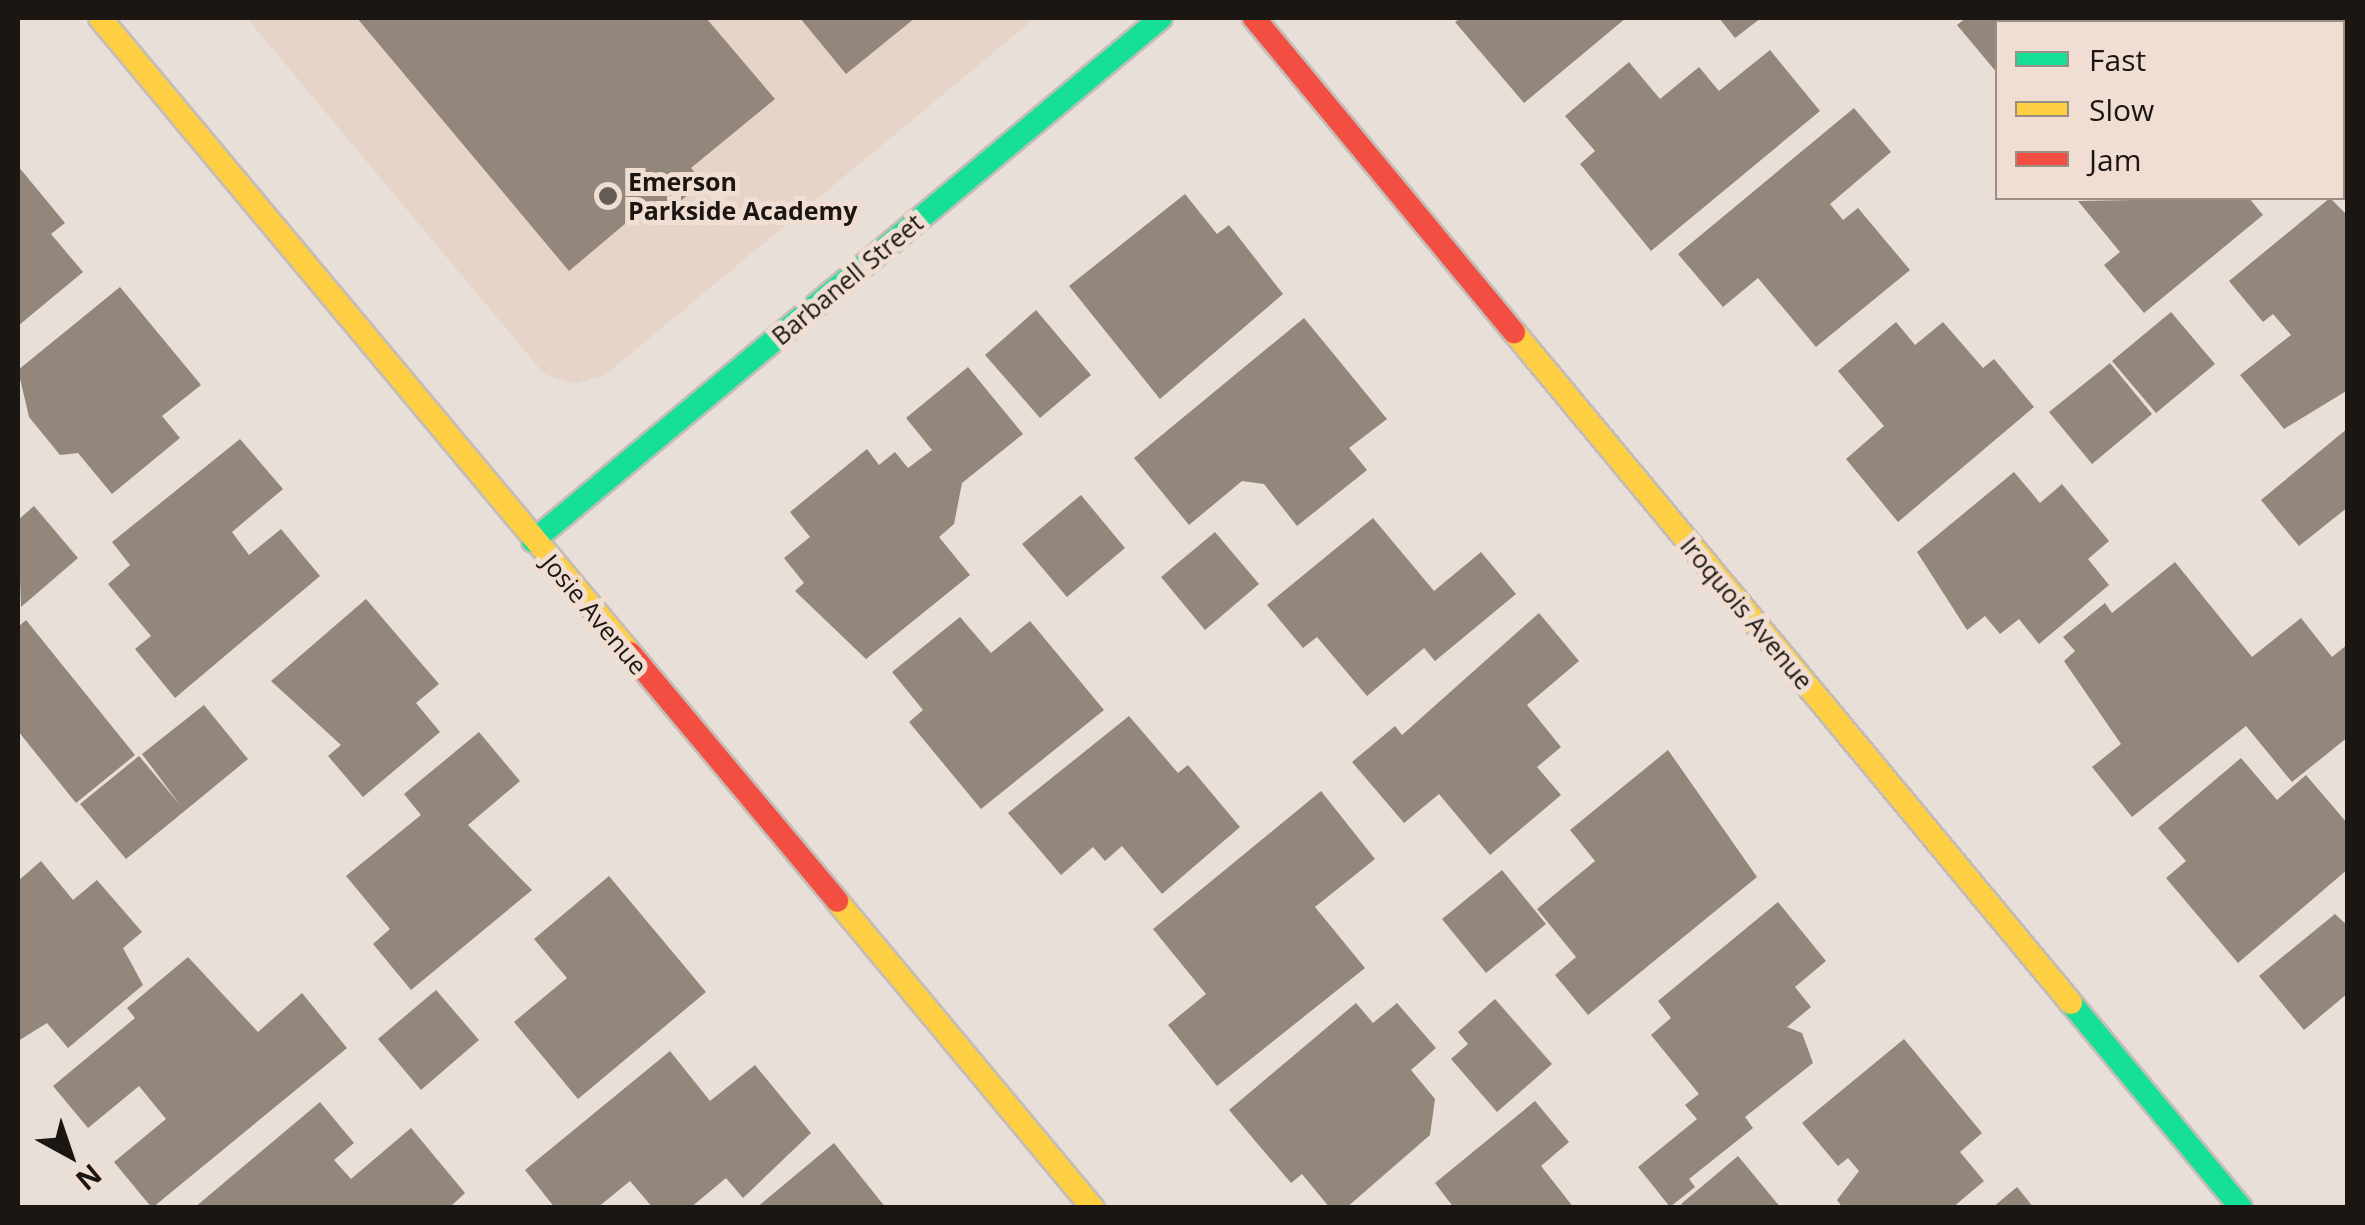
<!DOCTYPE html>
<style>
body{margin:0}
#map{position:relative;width:2365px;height:1225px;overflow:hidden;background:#e8dfd8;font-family:"Open Sans",sans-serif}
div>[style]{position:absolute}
.built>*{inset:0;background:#e5d4c7}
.building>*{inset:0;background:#93867a}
.roads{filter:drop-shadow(2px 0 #c4bdb7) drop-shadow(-2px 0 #c4bdb7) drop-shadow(0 2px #c4bdb7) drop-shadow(0 -2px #c4bdb7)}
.fast>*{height:22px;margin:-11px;padding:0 11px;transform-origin:11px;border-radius:11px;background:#16e098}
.slow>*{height:22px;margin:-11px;padding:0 11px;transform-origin:11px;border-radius:11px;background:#ffcf43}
.jam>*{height:22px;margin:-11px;padding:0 11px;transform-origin:11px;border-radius:11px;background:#f24e42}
.dots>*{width:28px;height:28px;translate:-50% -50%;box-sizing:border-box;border:5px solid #efded1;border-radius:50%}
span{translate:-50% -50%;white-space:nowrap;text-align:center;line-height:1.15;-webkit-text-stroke:10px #efded1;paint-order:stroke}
.poi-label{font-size:25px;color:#1c1612;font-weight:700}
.left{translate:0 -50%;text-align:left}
.street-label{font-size:25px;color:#1c1612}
.frame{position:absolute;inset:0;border:20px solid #1c1612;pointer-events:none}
.legend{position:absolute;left:1995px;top:20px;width:350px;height:180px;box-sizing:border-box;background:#efded1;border:2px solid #9b8e85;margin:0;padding:12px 18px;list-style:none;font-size:30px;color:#1c1612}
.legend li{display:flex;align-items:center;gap:20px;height:50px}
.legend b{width:50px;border:2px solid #9b8e85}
.north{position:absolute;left:20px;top:1105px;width:100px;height:100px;-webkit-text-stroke:8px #efded1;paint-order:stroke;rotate:140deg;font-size:28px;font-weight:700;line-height:40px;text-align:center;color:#1c1612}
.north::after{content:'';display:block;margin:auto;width:35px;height:45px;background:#1c1612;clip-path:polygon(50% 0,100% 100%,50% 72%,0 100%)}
</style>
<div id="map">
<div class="built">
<div style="clip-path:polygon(247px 18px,1035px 18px,605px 375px,574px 384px,544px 374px)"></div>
</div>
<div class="building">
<div style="clip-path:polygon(357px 18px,706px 18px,775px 99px,691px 168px,703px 182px,663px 216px,651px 202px,569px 271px)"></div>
<div style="clip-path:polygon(800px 18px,915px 18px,846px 74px)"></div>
<div style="clip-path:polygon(1461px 18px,1626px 18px,1524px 103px,1455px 22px)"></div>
<div style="clip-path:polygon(1719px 18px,1761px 18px,1735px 38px)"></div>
<div style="clip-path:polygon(1966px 18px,2113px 18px,2117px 22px,1998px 22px,1998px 74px,1957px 25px)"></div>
<div style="clip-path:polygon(1770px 50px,1820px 111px,1651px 251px,1580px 164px,1595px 151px,1565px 116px,1629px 62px,1660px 99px,1699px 67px,1719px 91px)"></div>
<div style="clip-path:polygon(1854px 108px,1891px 152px,1830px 204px,1843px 220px,1858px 208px,1910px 270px,1816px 347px,1758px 278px,1723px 307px,1678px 254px)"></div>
<div style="clip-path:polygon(18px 166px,65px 223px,51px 234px,83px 272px,18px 326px)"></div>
<div style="clip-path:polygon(1185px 194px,1217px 234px,1229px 225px,1283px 294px,1160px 399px,1069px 286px)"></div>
<div style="clip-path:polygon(2249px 198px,2263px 215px,2144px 313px,2104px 265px,2120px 252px,2078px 201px)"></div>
<div style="clip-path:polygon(2330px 198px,2348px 216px,2348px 390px,2284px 429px,2240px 375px,2291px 335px,2273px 314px,2263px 322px,2229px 281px)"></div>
<div style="clip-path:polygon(120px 287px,201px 385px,162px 416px,180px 438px,112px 494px,78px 453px,60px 455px,29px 417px,18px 370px)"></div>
<div style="clip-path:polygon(1036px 310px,1091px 375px,1040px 418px,985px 355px)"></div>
<div style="clip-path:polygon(2171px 312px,2215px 364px,2156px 413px,2112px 361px)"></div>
<div style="clip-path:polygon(1304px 318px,1387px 419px,1349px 448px,1367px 470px,1297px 526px,1264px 484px,1242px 481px,1189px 525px,1134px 458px)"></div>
<div style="clip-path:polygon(1896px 322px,1915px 345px,1943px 322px,1983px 368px,1994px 359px,2034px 407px,1898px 522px,1846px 459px,1884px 426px,1838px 371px)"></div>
<div style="clip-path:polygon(2110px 363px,2152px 414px,2092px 464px,2049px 412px)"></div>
<div style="clip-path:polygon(968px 367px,1023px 434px,962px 483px,954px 524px,939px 537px,970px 575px,866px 659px,795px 591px,804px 583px,784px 558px,810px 537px,790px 512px,867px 449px,879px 465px,895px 452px,908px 468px,932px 450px,906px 418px)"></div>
<div style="clip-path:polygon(2348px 428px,2348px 507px,2299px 546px,2261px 500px)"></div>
<div style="clip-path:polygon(240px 439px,283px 489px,232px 532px,249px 555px,281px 529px,320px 576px,175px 698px,135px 649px,151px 636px,108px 584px,130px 565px,112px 542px)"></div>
<div style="clip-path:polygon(2014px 472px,2040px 503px,2062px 484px,2109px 541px,2088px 559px,2109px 585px,2039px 644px,2019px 619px,2000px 634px,1985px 616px,1967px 630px,1917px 552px)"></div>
<div style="clip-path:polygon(1081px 495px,1125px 548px,1067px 597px,1022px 544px)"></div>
<div style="clip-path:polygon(34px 506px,78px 558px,21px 607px,18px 520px)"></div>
<div style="clip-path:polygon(1373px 518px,1434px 591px,1481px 552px,1516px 594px,1435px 661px,1424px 648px,1367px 696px,1317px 637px,1303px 648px,1267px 605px)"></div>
<div style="clip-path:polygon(1215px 532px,1259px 584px,1205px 630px,1161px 577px)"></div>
<div style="clip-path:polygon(2175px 562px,2252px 657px,2301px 618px,2332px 657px,2348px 644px,2348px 737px,2292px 782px,2246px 726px,2132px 817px,2092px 767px,2121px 744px,2064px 661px,2075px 651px,2063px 637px,2105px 603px,2112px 613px)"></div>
<div style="clip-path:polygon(366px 599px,439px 684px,416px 703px,440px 732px,363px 797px,328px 756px,341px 745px,271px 681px)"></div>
<div style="clip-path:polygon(1539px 613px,1579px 661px,1527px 705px,1561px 747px,1537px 767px,1561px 795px,1490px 855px,1439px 794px,1404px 823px,1352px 762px,1395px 726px,1402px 735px)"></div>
<div style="clip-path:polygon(960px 617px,991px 653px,1030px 621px,1104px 710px,981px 809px,909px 722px,923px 710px,892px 672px)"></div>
<div style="clip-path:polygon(26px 620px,135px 755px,76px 803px,18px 731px,18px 627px)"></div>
<div style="clip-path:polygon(204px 705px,248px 759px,126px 859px,80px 804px,139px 756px,181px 806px,142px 754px)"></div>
<div style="clip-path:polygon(1129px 716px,1178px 773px,1188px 765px,1240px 827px,1162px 894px,1122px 846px,1105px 861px,1093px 847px,1061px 875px,1008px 813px)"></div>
<div style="clip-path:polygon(479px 732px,520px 781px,468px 825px,532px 890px,411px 990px,373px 944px,390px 929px,346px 876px,421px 815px,404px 794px)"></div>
<div style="clip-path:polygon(1668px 750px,1757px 877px,1588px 1015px,1555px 975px,1576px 957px,1537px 909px,1595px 861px,1570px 830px)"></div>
<div style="clip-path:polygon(2241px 758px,2277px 800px,2306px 775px,2348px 824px,2348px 869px,2238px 963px,2166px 878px,2186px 861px,2158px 828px)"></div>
<div style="clip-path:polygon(1321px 791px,1375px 859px,1315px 907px,1365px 968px,1217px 1086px,1168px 1025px,1206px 994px,1153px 929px)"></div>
<div style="clip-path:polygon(41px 861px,73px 900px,97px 880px,142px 932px,123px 948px,143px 985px,68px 1048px,47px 1023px,18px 1041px,18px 881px)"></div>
<div style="clip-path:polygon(1502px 870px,1546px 924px,1486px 973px,1442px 919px)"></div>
<div style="clip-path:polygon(609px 876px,706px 992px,578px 1099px,514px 1022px,567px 978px,534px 939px)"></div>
<div style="clip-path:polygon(1778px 902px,1826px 961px,1795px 987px,1811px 1007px,1787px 1027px,1802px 1033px,1813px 1063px,1745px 1117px,1753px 1128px,1689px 1179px,1695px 1187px,1670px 1207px,1638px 1167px,1697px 1119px,1685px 1105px,1699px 1094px,1651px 1035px,1671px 1018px,1658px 1001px)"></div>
<div style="clip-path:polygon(2335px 914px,2348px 926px,2348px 993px,2304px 1030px,2259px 976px)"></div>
<div style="clip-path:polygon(188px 957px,258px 1032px,302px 993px,347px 1048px,152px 1208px,114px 1162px,166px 1119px,139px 1086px,88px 1128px,53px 1086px,135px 1018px,127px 1008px)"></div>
<div style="clip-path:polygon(436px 990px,479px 1040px,421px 1090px,378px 1039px)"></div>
<div style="clip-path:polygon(1495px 999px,1552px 1064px,1497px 1112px,1451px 1059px,1468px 1044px,1458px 1032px)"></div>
<div style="clip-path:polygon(1356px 1003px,1373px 1023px,1397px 1003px,1436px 1048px,1411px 1070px,1435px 1099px,1430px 1135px,1346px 1208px,1330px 1208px,1302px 1174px,1291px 1183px,1229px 1110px)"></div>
<div style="clip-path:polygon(1904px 1039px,1982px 1133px,1960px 1152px,1984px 1181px,1952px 1208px,1843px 1208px,1837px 1200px,1859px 1171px,1848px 1158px,1838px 1166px,1802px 1123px)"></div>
<div style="clip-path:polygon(670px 1051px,710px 1101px,755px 1065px,811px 1133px,743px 1198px,726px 1178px,690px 1208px,653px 1208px,630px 1181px,597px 1208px,555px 1208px,525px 1170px)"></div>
<div style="clip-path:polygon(1535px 1101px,1569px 1142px,1541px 1166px,1574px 1208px,1454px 1208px,1435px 1183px)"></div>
<div style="clip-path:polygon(320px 1102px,354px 1143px,334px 1160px,351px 1179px,411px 1128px,465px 1193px,449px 1208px,194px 1208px)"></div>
<div style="clip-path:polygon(834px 1143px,886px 1208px,756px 1208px)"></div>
<div style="clip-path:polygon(1738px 1156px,1781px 1208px,1684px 1208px,1681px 1204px)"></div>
<div style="clip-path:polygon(2017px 1187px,2034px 1208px,1992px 1208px)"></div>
</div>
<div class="roads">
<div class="fast">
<div style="left:533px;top:541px;width:817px;rotate:-39.79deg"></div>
<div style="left:2071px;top:1003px;width:266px;rotate:50.3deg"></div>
</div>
<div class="slow">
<div style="left:100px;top:18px;width:827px;rotate:50.15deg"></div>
<div style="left:1514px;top:332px;width:872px;rotate:50.3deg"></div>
<div style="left:837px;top:901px;width:400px;rotate:50.2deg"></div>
</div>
<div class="jam">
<div style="left:1254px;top:18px;width:408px;rotate:50.4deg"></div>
<div style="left:630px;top:653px;width:323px;rotate:50.1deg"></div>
</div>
</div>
<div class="dots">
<div style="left:608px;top:196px;background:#635c57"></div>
</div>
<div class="poi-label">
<span class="left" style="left:628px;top:196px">Emerson<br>Parkside Academy</span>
</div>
<div class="street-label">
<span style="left:847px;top:279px;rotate:-40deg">Barbanell Street</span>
<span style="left:1747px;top:613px;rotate:50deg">Iroquois Avenue</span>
<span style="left:595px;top:614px;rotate:50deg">Josie Avenue</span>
</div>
<div class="frame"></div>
<ul class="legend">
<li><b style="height:12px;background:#16e098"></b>Fast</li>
<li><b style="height:12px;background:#ffcf43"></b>Slow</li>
<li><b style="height:12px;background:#f24e42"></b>Jam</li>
</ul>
<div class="north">N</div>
</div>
